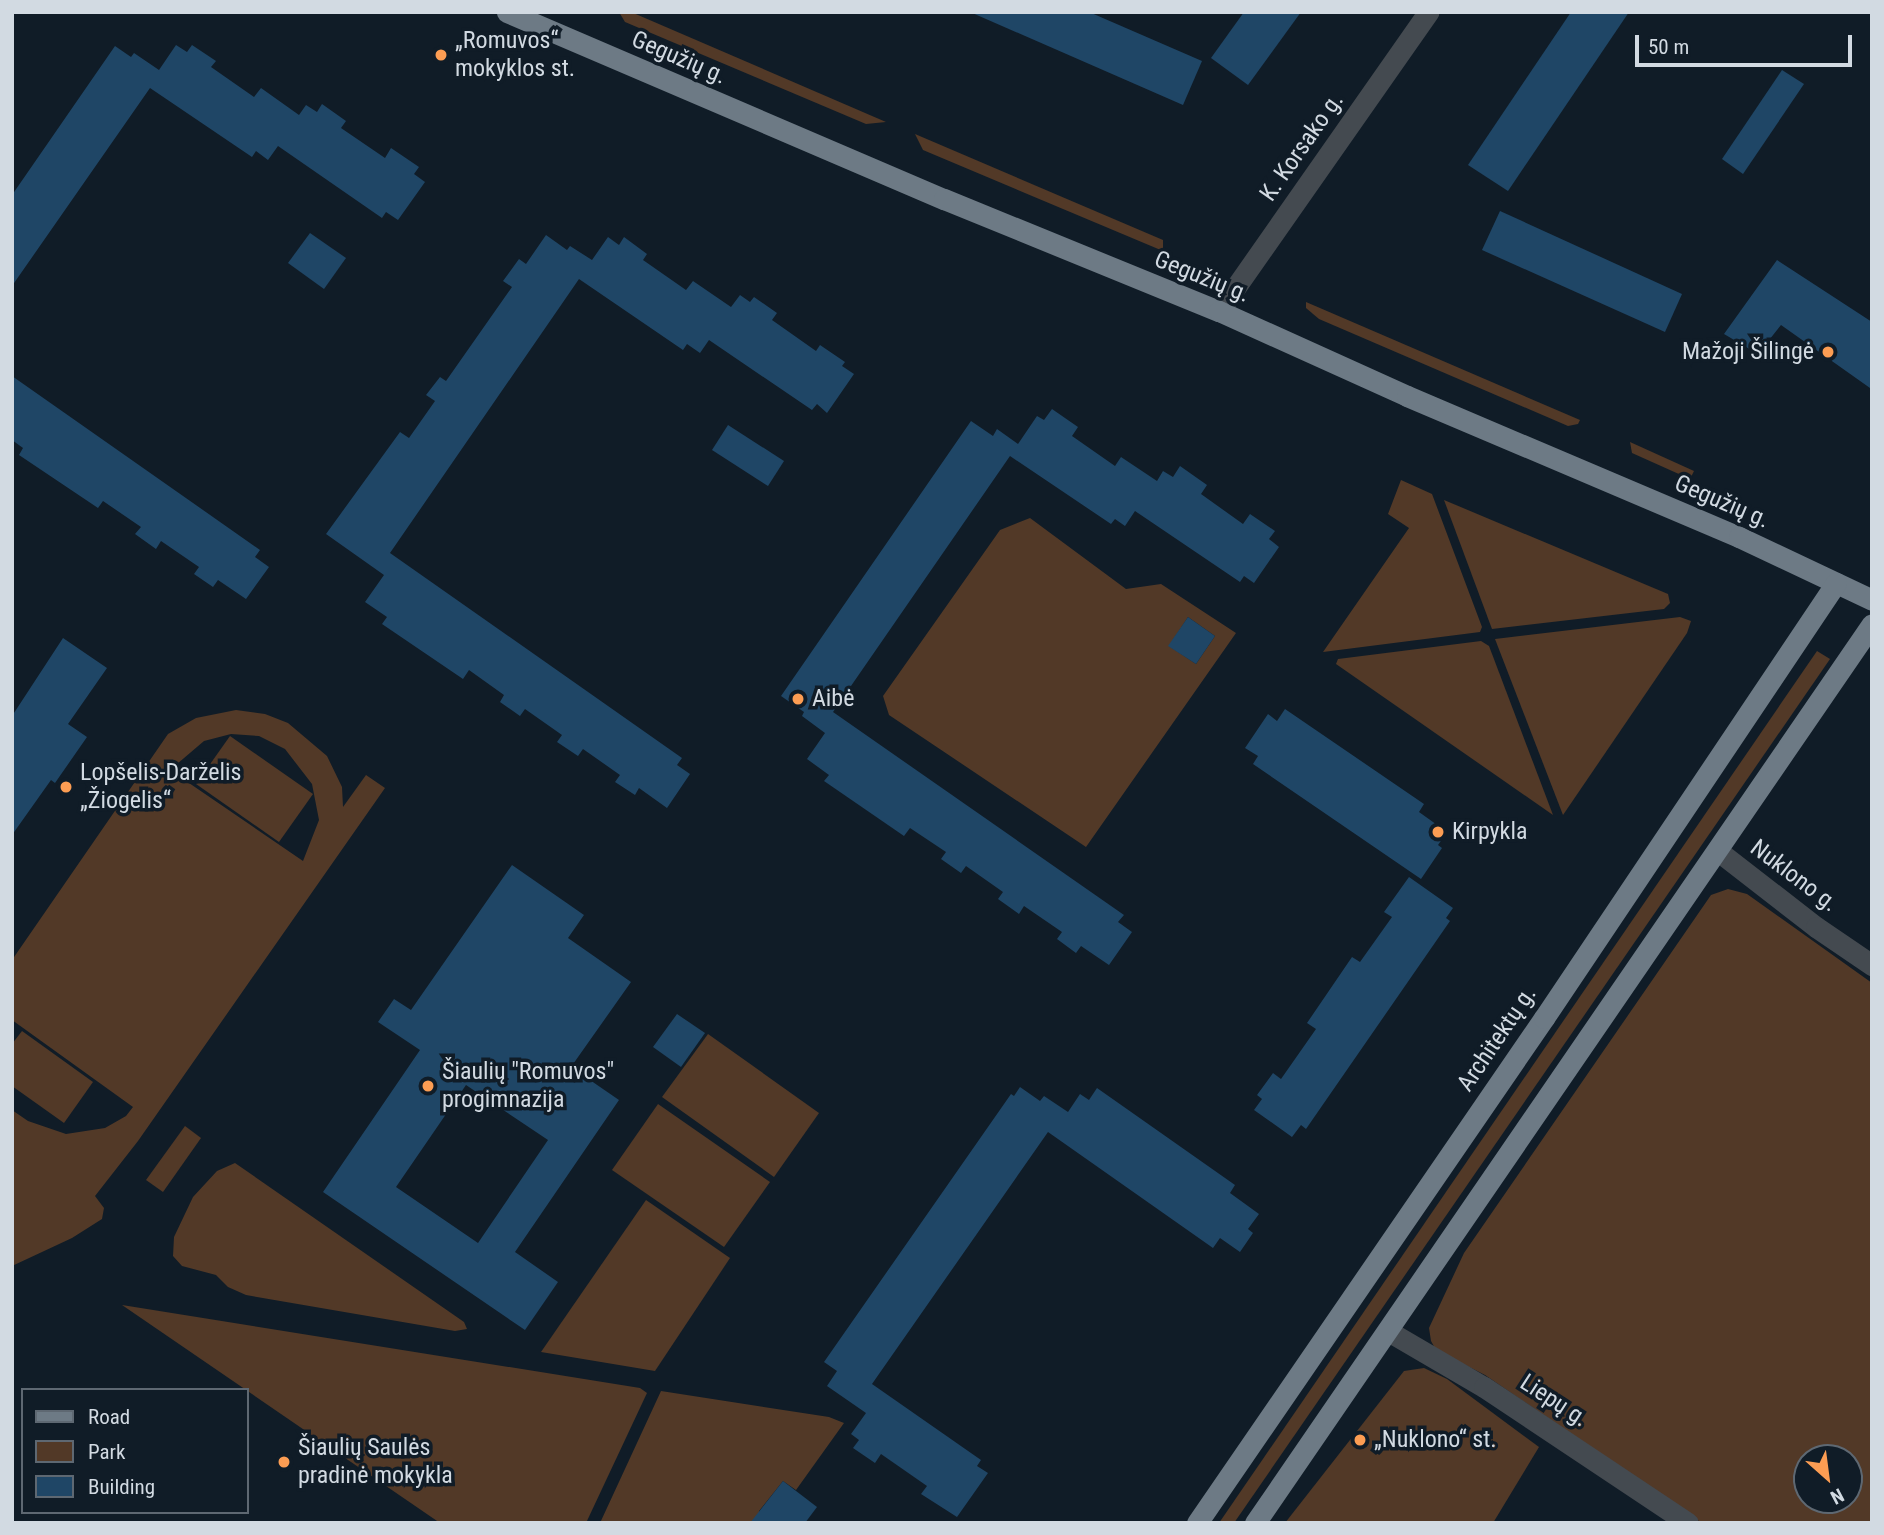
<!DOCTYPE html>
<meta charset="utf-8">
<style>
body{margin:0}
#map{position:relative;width:1884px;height:1535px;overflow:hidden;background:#101c27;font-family:"Roboto Condensed",sans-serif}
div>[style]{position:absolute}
.green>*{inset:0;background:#523927}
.building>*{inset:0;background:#1f4666}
.minor>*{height:21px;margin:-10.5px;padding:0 10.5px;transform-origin:10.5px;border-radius:10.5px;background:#444a50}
.major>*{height:21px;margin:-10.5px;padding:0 10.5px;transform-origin:10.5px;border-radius:10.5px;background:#6d7a85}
.dots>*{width:19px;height:19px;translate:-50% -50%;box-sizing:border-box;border:4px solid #101c27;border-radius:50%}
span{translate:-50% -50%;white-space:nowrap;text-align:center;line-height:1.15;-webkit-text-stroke:7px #101c27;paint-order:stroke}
.poi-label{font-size:24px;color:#d2dae2}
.left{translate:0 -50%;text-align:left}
.right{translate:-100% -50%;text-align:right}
.street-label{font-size:24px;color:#d2dae2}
.frame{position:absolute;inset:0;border:14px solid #d2dae2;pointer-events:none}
.legend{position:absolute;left:21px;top:1388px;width:228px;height:126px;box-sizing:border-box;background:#101c27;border:2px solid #5e6872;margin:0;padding:9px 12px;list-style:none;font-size:21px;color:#d2dae2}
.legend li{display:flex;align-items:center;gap:14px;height:35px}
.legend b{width:35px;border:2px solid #5e6872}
.north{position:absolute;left:1793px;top:1444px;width:70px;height:70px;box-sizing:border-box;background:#101c27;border:2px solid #5e6872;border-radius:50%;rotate:152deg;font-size:19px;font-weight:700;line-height:28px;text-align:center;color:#d2dae2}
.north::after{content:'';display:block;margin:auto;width:24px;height:32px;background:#fc9d53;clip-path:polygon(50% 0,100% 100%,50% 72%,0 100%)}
.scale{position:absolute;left:1635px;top:35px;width:217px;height:32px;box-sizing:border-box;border:4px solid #d2dae2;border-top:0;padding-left:9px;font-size:21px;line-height:24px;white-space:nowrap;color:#d2dae2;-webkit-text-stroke:5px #101c27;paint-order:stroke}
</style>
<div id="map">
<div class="green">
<div style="clip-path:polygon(619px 12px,631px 12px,886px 122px,866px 124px,625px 22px)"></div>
<div style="clip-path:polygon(915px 134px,1163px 240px,1163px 251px,923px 150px)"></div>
<div style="clip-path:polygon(1306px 302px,1580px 420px,1578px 424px,1568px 426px,1319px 319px,1306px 308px)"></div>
<div style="clip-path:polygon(1630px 442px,1694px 471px,1690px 479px,1632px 453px)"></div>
<div style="clip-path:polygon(1401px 480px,1432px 494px,1482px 627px,1480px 632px,1323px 652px,1409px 528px,1388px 514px)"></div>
<div style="clip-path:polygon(1444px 500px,1668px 594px,1670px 603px,1664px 609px,1492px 629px)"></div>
<div style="clip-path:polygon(evenodd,1030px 518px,1126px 589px,1161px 584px,1236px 633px,1086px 847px,889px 715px,883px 696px,1000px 530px,1030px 518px,1188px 617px,1215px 636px,1196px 664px,1169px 646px,1188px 617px)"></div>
<div style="clip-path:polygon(1680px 617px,1691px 621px,1687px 633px,1563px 815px,1495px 639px)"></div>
<div style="clip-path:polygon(1481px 641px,1489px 646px,1553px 815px,1336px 664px,1338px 659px)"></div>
<div style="clip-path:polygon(1817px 651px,1830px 659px,1234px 1523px,1219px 1523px)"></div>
<div style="clip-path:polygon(evenodd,236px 710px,265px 714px,288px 723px,327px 756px,342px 787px,343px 807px,366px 775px,385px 788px,138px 1141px,95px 1196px,104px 1208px,102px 1219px,72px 1238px,12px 1266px,12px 1110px,28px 1121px,66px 1134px,105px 1128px,126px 1116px,133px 1107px,12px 1020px,12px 960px,168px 734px,196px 718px,236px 710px,231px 734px,259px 736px,285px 749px,312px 784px,319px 820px,303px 861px,170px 770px,204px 741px,231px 734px)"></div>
<div style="clip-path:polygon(230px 736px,313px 794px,279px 842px,196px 784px)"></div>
<div style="clip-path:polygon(evenodd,1728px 889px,1747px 894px,1872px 983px,1872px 1523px,1702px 1523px,1485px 1375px,1436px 1350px,1431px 1341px,1429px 1328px,1464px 1253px,1711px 895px,1728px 889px,1807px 1458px,1849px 1458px,1849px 1500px,1807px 1500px,1807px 1458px)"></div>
<div style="clip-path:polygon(22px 1031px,93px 1082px,64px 1123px,12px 1086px,12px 1044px)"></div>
<div style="clip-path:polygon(708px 1034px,819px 1113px,774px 1177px,662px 1097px)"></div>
<div style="clip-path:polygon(658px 1104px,770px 1182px,724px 1247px,612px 1170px)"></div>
<div style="clip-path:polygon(185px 1126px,201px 1138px,163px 1192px,146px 1180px)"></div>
<div style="clip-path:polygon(235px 1163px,464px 1322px,467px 1329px,455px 1331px,246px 1295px,228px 1287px,216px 1275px,182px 1266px,173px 1256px,174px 1237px,193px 1197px,217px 1171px)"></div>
<div style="clip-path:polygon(646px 1200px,730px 1258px,655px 1371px,541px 1352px)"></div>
<div style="clip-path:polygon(122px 1305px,640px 1388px,647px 1393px,586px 1523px,440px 1523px)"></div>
<div style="clip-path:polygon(1424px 1368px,1447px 1379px,1539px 1447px,1493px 1523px,1285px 1523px,1404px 1371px)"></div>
<div style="clip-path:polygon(661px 1391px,829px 1417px,844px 1423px,796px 1490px,783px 1481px,759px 1511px,761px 1523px,600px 1523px)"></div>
</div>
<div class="building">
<div style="clip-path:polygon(970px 12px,1089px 12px,1202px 61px,1183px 105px)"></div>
<div style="clip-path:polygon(1244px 12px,1301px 12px,1248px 85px,1211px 58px)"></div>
<div style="clip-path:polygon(1571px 12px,1629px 12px,1508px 191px,1468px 165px)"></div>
<div style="clip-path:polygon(176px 45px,187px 52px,192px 45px,216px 61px,211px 67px,254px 97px,261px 88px,299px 115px,306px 105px,317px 112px,322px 104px,346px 121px,341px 128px,385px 158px,391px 148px,419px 167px,414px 174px,425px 182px,398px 220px,386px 212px,382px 218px,278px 146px,268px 160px,256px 151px,252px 157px,150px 88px,12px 286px,12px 195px,115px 46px,131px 57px,134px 53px,159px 70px)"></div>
<div style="clip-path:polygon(1782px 70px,1804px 84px,1743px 174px,1722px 159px)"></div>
<div style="clip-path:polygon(1500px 211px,1682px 294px,1665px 332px,1482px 250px)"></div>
<div style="clip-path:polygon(310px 233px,346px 258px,324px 289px,288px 263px)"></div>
<div style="clip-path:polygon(546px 235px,567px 250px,570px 246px,592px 260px,608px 237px,619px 245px,624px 237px,647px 254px,643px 260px,686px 290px,693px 281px,731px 307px,740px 295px,750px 302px,754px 297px,777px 313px,772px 320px,816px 351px,820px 345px,845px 362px,842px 366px,854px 374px,827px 413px,817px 404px,812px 410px,709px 340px,700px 353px,687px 344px,683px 350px,579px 279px,390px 553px,682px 758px,677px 765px,690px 774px,667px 808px,639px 788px,635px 795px,615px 782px,620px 775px,583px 749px,578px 756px,557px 742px,562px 735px,525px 709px,520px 716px,500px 702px,504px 695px,469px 670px,463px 679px,382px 624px,387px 617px,365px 602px,384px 575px,326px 534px,400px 432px,409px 438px,435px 401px,426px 395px,440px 377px,446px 381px,512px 287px,503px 281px,519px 259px,526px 264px)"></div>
<div style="clip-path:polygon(1777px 260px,1872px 322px,1870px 388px,1781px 325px,1758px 354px,1724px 334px)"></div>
<div style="clip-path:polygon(12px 376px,260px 550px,255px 557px,269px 567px,246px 599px,218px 580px,213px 587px,194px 574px,199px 567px,161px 541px,156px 549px,135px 534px,141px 527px,103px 501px,98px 508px,19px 455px,23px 448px,12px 440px)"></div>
<div style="clip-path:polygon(1052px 409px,1078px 427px,1072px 436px,1115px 466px,1121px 457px,1157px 481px,1163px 471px,1173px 477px,1180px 466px,1207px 485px,1201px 494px,1243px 524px,1250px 514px,1275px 531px,1269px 539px,1279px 547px,1254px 583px,1244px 576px,1240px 582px,1135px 511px,1125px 526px,1115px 519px,1111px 524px,1010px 456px,833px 712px,1124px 915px,1118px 922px,1132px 932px,1109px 965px,1081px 946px,1076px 953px,1057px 939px,1062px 932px,1024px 906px,1019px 914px,998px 899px,1003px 892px,966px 866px,961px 873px,941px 859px,946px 852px,910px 828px,904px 836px,824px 781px,829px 775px,807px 759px,825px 733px,802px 716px,804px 712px,781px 696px,971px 421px,993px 436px,997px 429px,1018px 444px,1037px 416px,1044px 420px)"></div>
<div style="clip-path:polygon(728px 425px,784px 461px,768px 486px,712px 450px)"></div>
<div style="clip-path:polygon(1188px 617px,1215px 636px,1196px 664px,1168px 646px)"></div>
<div style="clip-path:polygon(63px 638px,107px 668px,68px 724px,87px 737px,55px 783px,51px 780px,12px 835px,12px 716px)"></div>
<div style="clip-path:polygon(1285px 709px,1424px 804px,1419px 812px,1447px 832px,1438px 845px,1442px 848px,1421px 879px,1253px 764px,1258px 756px,1245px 748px,1268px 714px,1277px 721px)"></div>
<div style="clip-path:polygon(evenodd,512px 865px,584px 915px,568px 938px,631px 982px,571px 1067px,619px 1100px,515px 1252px,558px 1282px,525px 1330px,323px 1192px,420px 1050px,378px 1022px,394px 999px,411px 1010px,512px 865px,466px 1085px,548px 1140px,478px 1243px,396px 1187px,466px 1085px)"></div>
<div style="clip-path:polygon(1409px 877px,1453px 908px,1446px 918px,1450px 921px,1306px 1129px,1301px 1125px,1292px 1137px,1254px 1110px,1262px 1099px,1257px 1095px,1273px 1073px,1281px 1079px,1316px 1029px,1307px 1023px,1352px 957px,1360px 962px,1392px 917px,1384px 912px)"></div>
<div style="clip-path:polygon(677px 1014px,705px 1033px,681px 1067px,653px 1047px)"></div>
<div style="clip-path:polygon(1020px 1087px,1040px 1101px,1044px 1096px,1068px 1112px,1080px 1094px,1089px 1100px,1097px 1088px,1235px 1185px,1230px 1193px,1259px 1214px,1248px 1229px,1253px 1233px,1240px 1252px,1220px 1238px,1213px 1248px,1048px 1132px,872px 1384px,981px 1460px,977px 1466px,988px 1473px,957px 1517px,921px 1494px,927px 1486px,881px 1454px,875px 1463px,853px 1448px,859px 1440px,851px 1434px,866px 1413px,827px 1386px,837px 1371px,824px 1362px,1011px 1094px,1014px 1096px)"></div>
<div style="clip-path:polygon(783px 1481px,817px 1507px,805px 1523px,750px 1523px)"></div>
</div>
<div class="minor">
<div style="left:1219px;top:311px;width:365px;rotate:-55deg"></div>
<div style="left:1718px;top:851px;width:124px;rotate:37.8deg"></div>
<div style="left:1816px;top:927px;width:68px;rotate:34.2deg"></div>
<div style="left:1388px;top:1331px;width:111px;rotate:30.3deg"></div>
<div style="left:1484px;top:1387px;width:245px;rotate:33.7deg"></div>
</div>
<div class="major">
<div style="left:507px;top:12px;width:475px;rotate:23.2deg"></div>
<div style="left:944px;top:199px;width:297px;rotate:22.2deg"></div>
<div style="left:1219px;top:311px;width:206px;rotate:24.3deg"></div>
<div style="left:1407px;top:396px;width:361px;rotate:23deg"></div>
<div style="left:1739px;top:537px;width:147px;rotate:25.3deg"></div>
<div style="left:1197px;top:1523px;width:613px;rotate:-55.51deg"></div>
<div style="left:1544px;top:1018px;width:524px;rotate:-56.13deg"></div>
<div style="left:1255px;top:1523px;width:1090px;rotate:-55.54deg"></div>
</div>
<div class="dots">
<div style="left:441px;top:55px;background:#fc9d53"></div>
<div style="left:1828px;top:352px;background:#fc9d53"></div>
<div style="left:798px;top:699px;background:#fc9d53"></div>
<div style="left:66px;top:787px;background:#fc9d53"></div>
<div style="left:1438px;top:832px;background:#fc9d53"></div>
<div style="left:428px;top:1086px;background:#fc9d53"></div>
<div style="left:1360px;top:1440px;background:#fc9d53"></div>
<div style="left:284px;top:1462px;background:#fc9d53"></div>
</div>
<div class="poi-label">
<span class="left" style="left:455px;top:55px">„Romuvos“<br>mokyklos st.</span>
<span class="right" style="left:1814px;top:352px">Mažoji Šilingė</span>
<span class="left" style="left:812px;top:699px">Aibė</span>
<span class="left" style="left:80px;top:787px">Lopšelis-Darželis<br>„Žiogelis“</span>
<span class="left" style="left:1452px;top:832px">Kirpykla</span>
<span class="left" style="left:442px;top:1086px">Šiaulių "Romuvos"<br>progimnazija</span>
<span class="left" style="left:1374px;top:1440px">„Nuklono“ st.</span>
<span class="left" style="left:298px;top:1462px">Šiaulių Saulės<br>pradinė mokykla</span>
</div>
<div class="street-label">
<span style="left:679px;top:58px;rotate:23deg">Gegužių g.</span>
<span style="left:1302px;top:147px;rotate:-55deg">K. Korsako g.</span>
<span style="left:1202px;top:277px;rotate:22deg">Gegužių g.</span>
<span style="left:1722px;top:502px;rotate:23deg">Gegužių g.</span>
<span style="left:1794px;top:876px;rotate:37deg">Nuklono g.</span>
<span style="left:1497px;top:1039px;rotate:-56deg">Architektų g.</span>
<span style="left:1554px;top:1401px;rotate:33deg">Liepų g.</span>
</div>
<div class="frame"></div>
<ul class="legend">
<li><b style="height:9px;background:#6d7a85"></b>Road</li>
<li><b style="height:19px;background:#523927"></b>Park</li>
<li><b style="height:19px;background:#1f4666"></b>Building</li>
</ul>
<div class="north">N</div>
<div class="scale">50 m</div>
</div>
